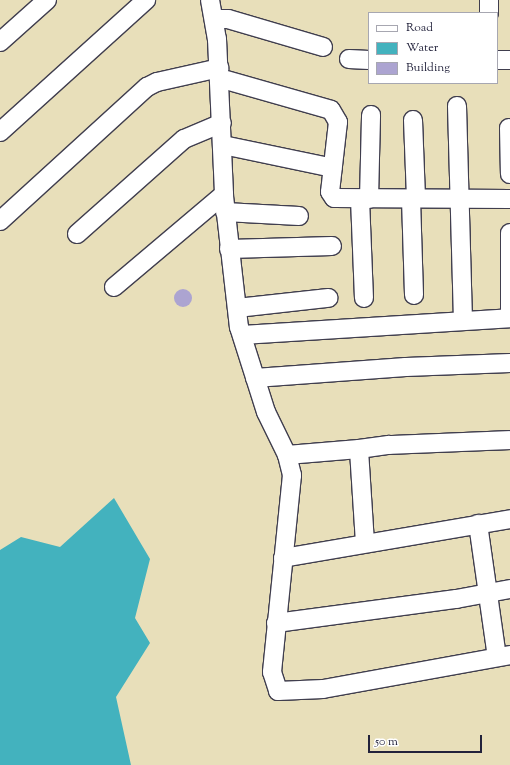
<!DOCTYPE html>
<style>
body{margin:0}
#map{position:relative;width:510px;height:765px;overflow:hidden;background:#e8dfba;font-family:"Sorts Mill Goudy",serif}
div>[style]{position:absolute}
.water>*{inset:0;background:#43b2be}
.building>*{inset:0;background:#aca4d1}
.round{border-radius:50%}
.roads{filter:drop-shadow(1px 0 #403e4e) drop-shadow(-1px 0 #403e4e) drop-shadow(0 1px #403e4e) drop-shadow(0 -1px #403e4e)}
.street>*{height:18px;margin:-9px;padding:0 9px;transform-origin:9px;border-radius:9px;background:#fff}
span{translate:-50% -50%;white-space:nowrap;text-align:center;line-height:1.15;-webkit-text-stroke:3.5px #fff;paint-order:stroke}
.legend{position:absolute;left:368px;top:12px;width:130px;height:72px;box-sizing:border-box;background:#fff;border:1px solid #a7a7b1;margin:0;padding:5px 7px;list-style:none;font-size:12px;color:#22223b}
.legend li{display:flex;align-items:center;gap:8px;height:20px}
.legend b{width:20px;border:1px solid #a7a7b1}
.scale{position:absolute;left:368px;top:735px;width:114px;height:18px;box-sizing:border-box;border:2px solid #22223b;border-top:0;padding-left:5px;font-size:12px;line-height:14px;white-space:nowrap;color:#22223b;-webkit-text-stroke:3px #fff;paint-order:stroke}
</style>
<div id="map">
<div class="water">
<div style="clip-path:polygon(114px 498px,150px 559px,135px 618px,150px 643px,116px 697px,131px 765px,0 765px,0 550px,21px 537px,60px 547px)"></div>
</div>
<div class="building">
<div class="round" style="left:174px;top:289px;width:18px;height:18px"></div>
</div>
<div class="roads">
<div class="street">
<div style="left:210px;top:0;width:40px;rotate:80deg"></div>
<div style="left:217px;top:39px;width:157px;rotate:87.4deg"></div>
<div style="left:224px;top:196px;width:132px;rotate:83.5deg"></div>
<div style="left:239px;top:327px;width:89px;rotate:72.4deg"></div>
<div style="left:266px;top:412px;width:48px;rotate:64deg"></div>
<div style="left:287px;top:455px;width:21px;rotate:76deg"></div>
<div style="left:292px;top:475px;width:198px;rotate:95.8deg"></div>
<div style="left:272px;top:672px;width:20px;rotate:72deg"></div>
<div style="left:278px;top:691px;width:45px;rotate:-2.5deg"></div>
<div style="left:323px;top:689px;width:190px;rotate:-10.3deg"></div>
<div style="left:489px;top:0;width:13px;rotate:90deg"></div>
<div style="left:214px;top:19px;width:14px"></div>
<div style="left:228px;top:19px;width:99px;rotate:16.4deg"></div>
<div style="left:0;top:42px;width:63px;rotate:-41.8deg"></div>
<div style="left:349px;top:59px;width:20px;rotate:3deg"></div>
<div style="left:497px;top:60px;width:13px"></div>
<div style="left:219px;top:78px;width:116px;rotate:15.9deg"></div>
<div style="left:331px;top:110px;width:14px;rotate:60deg"></div>
<div style="left:338px;top:122px;width:70px;rotate:96.5deg"></div>
<div style="left:330px;top:192px;width:7px;rotate:56deg"></div>
<div style="left:334px;top:198px;width:176px;rotate:0.3deg"></div>
<div style="left:457px;top:106px;width:215px;rotate:88.4deg"></div>
<div style="left:413px;top:120px;width:79px;rotate:87.8deg"></div>
<div style="left:509px;top:128px;width:46px;rotate:88.8deg"></div>
<div style="left:0;top:132px;width:197px;rotate:-42.1deg"></div>
<div style="left:223px;top:145px;width:112px;rotate:11.8deg"></div>
<div style="left:360px;top:199px;width:99px;rotate:87.7deg"></div>
<div style="left:369px;top:199px;width:84px;rotate:-88.6deg"></div>
<div style="left:411px;top:199px;width:96px;rotate:88.2deg"></div>
<div style="left:225px;top:212px;width:74px;rotate:3.1deg"></div>
<div style="left:0;top:221px;width:199px;rotate:-42.4deg"></div>
<div style="left:147px;top:87px;width:11px;rotate:-27deg"></div>
<div style="left:157px;top:82px;width:64px;rotate:-12.7deg"></div>
<div style="left:510px;top:233px;width:85px;rotate:90deg"></div>
<div style="left:77px;top:234px;width:143px;rotate:-41.6deg"></div>
<div style="left:184px;top:139px;width:41px;rotate:-22.8deg"></div>
<div style="left:229px;top:249px;width:103px;rotate:-1.7deg"></div>
<div style="left:114px;top:287px;width:144px;rotate:-40.2deg"></div>
<div style="left:237px;top:308px;width:92px;rotate:-6.3deg"></div>
<div style="left:242px;top:335px;width:268px;rotate:-3.6deg"></div>
<div style="left:255px;top:378px;width:151px;rotate:-4.2deg"></div>
<div style="left:406px;top:367px;width:104px;rotate:-2.2deg"></div>
<div style="left:287px;top:455px;width:72px;rotate:-4.8deg"></div>
<div style="left:478px;top:524px;width:134px;rotate:81.9deg"></div>
<div style="left:365px;top:543px;width:94px;rotate:-93.7deg"></div>
<div style="left:359px;top:449px;width:30px;rotate:-8deg"></div>
<div style="left:389px;top:445px;width:121px;rotate:-2.4deg"></div>
<div style="left:283px;top:558px;width:230px;rotate:-9.7deg"></div>
<div style="left:276px;top:623px;width:182px;rotate:-7.6deg"></div>
<div style="left:456px;top:599px;width:55px;rotate:-10.5deg"></div>
</div>
</div>
<ul class="legend">
<li><b style="height:5px;background:#fff"></b>Road</li>
<li><b style="height:11px;background:#43b2be"></b>Water</li>
<li><b style="height:11px;background:#aca4d1"></b>Building</li>
</ul>
<div class="scale">50 m</div>
</div>
